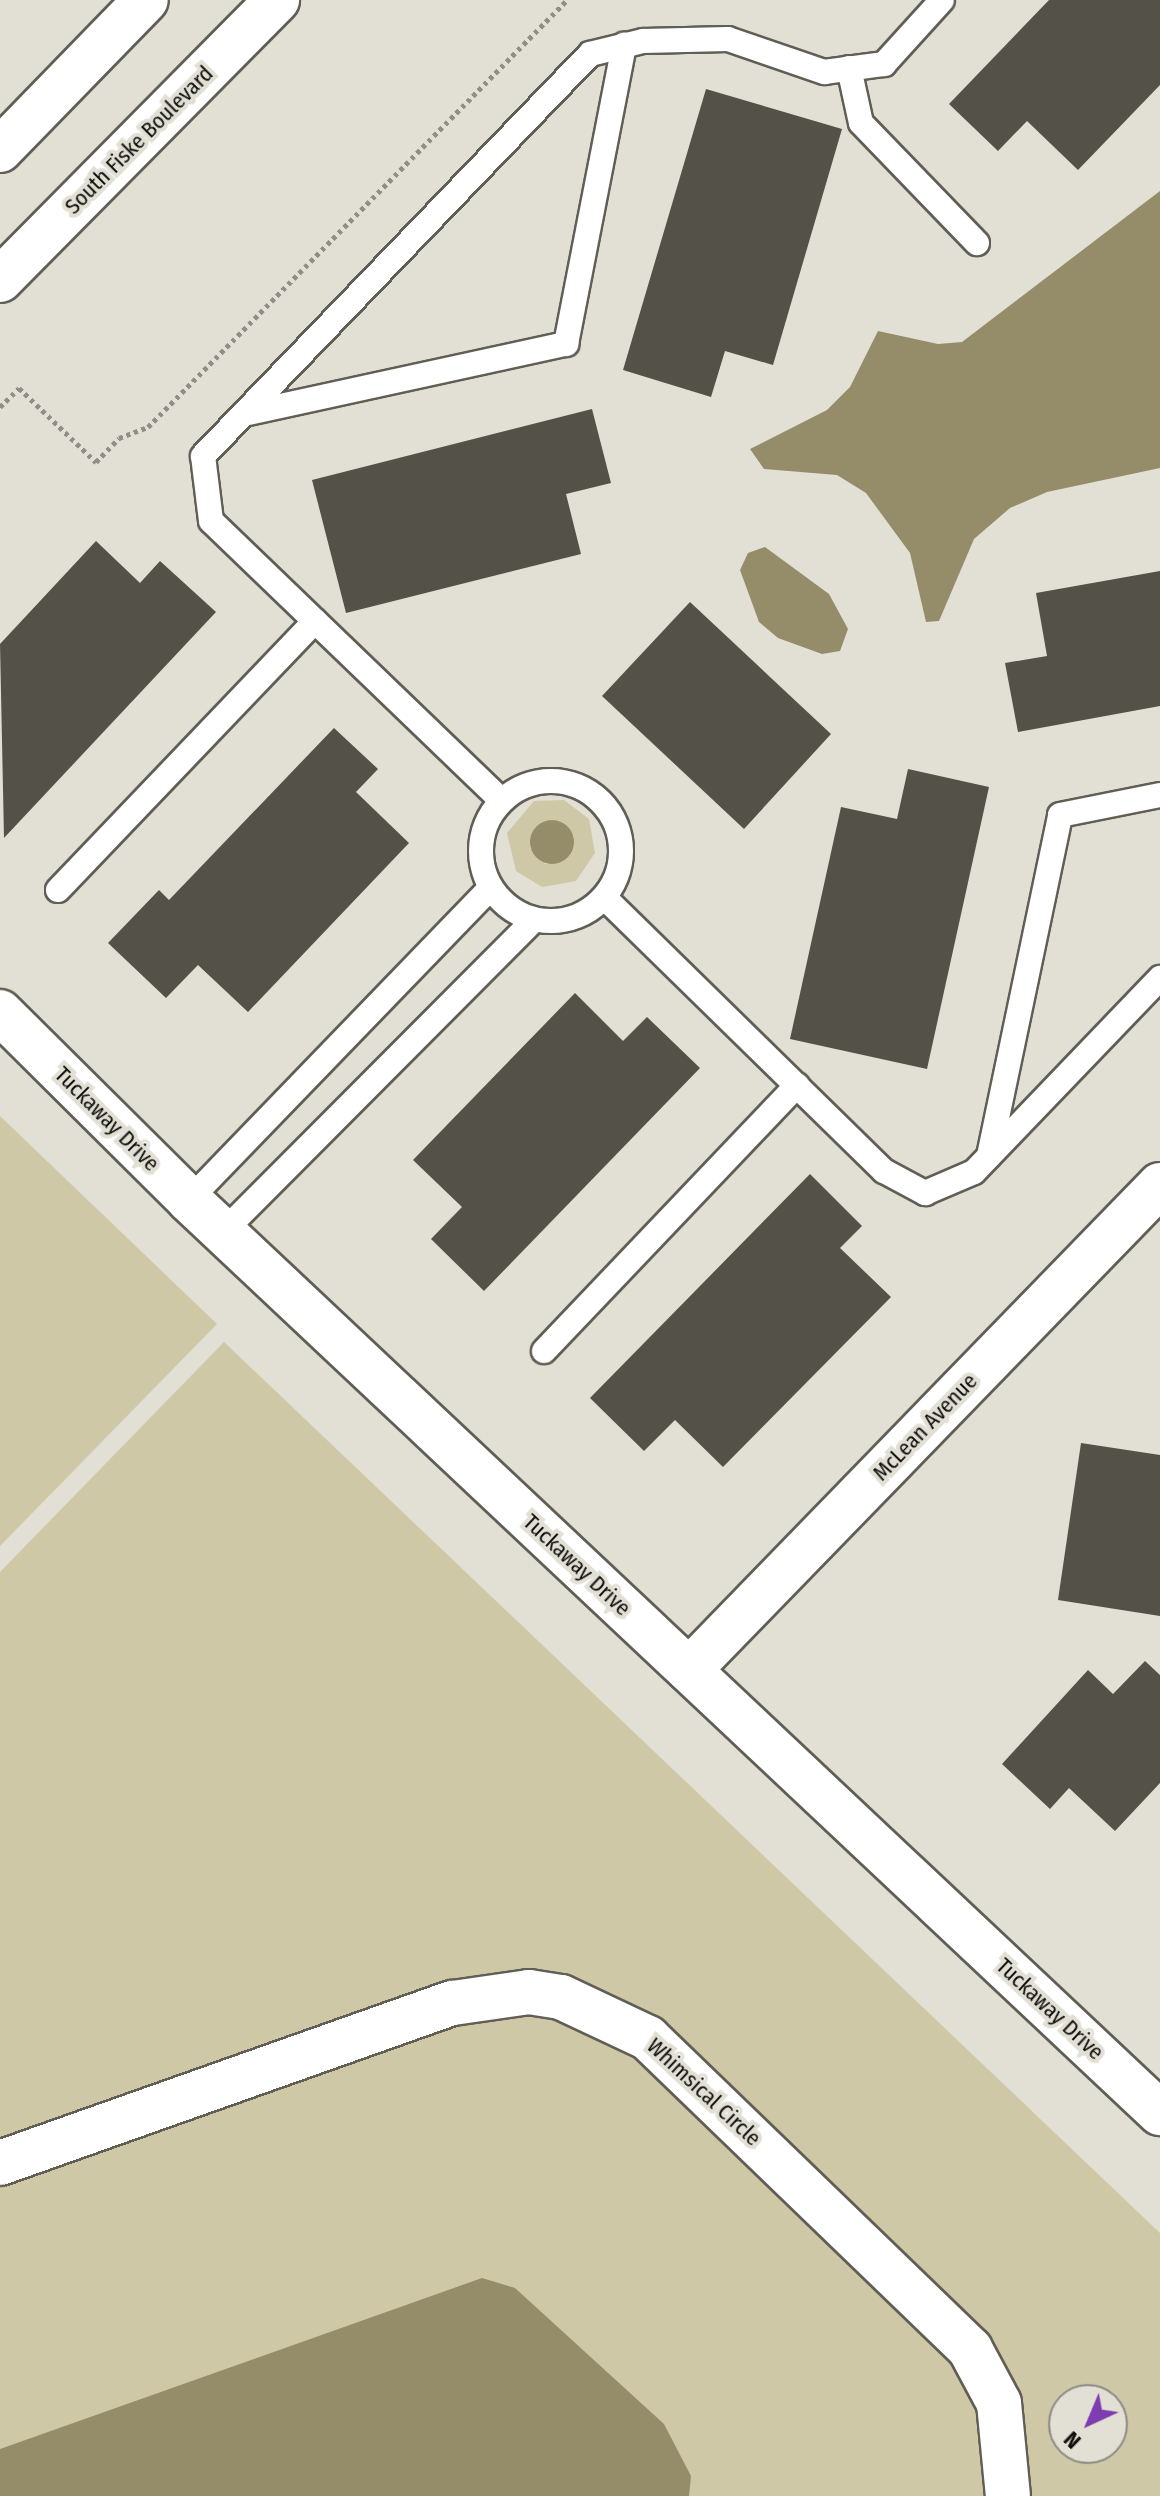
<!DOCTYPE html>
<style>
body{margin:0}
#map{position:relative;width:1160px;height:2496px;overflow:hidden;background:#e2dfd5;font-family:"Fira Sans Condensed",sans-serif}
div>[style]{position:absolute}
.green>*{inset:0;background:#cfc8a7}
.water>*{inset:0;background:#958d69}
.round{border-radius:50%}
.building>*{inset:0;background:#535148}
.path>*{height:5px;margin-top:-2.5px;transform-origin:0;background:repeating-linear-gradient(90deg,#908e87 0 4px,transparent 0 8px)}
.roads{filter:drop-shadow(2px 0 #605e55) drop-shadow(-2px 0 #605e55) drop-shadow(0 2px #605e55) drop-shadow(0 -2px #605e55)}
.service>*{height:24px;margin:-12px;padding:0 12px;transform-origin:12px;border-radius:12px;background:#fff}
.service>.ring{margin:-12px;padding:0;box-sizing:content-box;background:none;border:24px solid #fff;border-radius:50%}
.minor>*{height:44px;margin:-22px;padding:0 22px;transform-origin:22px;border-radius:22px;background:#fff}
.secondary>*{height:44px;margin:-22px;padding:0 22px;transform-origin:22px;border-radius:22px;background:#fff}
span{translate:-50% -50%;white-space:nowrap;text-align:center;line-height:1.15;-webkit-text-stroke:8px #e2dfd5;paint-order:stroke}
.street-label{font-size:22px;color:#0e0d0a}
.north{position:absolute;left:1048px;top:2384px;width:80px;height:80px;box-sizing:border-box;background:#e2dfd5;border:2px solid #8d8b84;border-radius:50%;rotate:224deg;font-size:22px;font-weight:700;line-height:32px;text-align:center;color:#0e0d0a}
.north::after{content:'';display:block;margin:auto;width:28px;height:36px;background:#7d3cb0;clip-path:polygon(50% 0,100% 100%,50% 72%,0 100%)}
</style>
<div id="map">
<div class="green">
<div style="clip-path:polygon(evenodd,564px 800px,589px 819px,595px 853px,576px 881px,542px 887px,516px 871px,507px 833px,534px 801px,564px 800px,535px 827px,567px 827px,574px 837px,567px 858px,546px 864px,530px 848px,535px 827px)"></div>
<div style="clip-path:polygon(0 1116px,217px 1324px,0 1546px)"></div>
<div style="clip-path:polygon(evenodd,224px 1342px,1160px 2233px,1160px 2496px,0 2496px,0 1572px,224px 1342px,1064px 2400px,1112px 2400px,1112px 2448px,1064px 2448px,1064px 2400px)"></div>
</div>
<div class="water">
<div style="clip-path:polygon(1160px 191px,1160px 468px,1047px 492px,1010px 508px,974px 539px,939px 621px,926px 622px,910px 553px,866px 493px,837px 475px,764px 469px,750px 449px,827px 410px,850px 387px,878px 331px,938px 344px,962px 342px)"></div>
<div style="clip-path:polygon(765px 547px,829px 594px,848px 629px,840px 651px,822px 654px,778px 638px,759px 622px,740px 570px,748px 553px)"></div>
<div class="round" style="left:530px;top:820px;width:44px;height:44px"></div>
<div style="clip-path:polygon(482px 2278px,515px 2288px,664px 2424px,691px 2476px,689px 2496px,0 2496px,0 2449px)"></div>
</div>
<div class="building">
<div style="clip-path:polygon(1049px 0,1160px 0,1160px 85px,1078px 170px,1027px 121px,998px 151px,949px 104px)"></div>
<div style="clip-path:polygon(706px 89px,842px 129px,773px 365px,725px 351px,711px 397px,623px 370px)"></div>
<div style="clip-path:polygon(592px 409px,611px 483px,566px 494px,581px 554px,346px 613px,312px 480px)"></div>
<div style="clip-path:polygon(96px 541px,140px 583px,160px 561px,216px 612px,4px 838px,0 644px)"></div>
<div style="clip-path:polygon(1160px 571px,1160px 706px,1018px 732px,1005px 663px,1047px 656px,1036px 593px)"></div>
<div style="clip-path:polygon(690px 602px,831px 734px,744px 829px,602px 696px)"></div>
<div style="clip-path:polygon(334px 728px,378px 769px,356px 792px,409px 843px,248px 1012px,198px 965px,166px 998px,108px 943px,159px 890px,169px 900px)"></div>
<div style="clip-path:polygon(908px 769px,989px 787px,927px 1069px,790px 1039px,841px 807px,897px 819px)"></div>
<div style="clip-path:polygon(575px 993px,623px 1041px,647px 1017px,700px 1068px,484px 1291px,431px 1239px,462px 1207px,413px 1160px)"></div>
<div style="clip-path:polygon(810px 1174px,862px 1226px,840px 1248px,891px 1297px,723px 1467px,675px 1420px,644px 1451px,590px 1398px)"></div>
<div style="clip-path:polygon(1081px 1443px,1160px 1455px,1160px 1616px,1058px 1600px)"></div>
<div style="clip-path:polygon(1145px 1661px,1160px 1675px,1160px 1783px,1115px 1831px,1069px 1788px,1050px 1809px,1002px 1764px,1088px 1670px,1113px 1694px)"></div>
</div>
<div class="path">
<div style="left:0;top:407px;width:27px;rotate:-45deg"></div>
<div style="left:19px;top:388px;width:107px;rotate:43.9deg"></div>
<div style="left:96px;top:462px;width:33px;rotate:-46deg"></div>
<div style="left:119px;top:438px;width:31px;rotate:-21deg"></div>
<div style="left:148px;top:427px;width:598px;rotate:-45.54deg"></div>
</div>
<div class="roads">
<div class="service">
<div style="left:849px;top:68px;width:56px;rotate:77.7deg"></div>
<div style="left:861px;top:123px;width:167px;rotate:46deg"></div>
<div style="left:244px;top:414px;width:330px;rotate:-12.3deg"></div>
<div style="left:566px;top:344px;width:305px;rotate:-79deg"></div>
<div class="ring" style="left:481px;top:781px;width:116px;height:116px"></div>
<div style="left:501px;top:800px;width:402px;rotate:-136.1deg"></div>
<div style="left:211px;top:521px;width:65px;rotate:-97deg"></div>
<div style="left:203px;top:456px;width:558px;rotate:-46.09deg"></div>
<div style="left:590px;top:54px;width:55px;rotate:-13.8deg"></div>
<div style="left:643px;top:41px;width:85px;rotate:-1.3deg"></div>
<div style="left:728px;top:39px;width:102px;rotate:19deg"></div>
<div style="left:824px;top:72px;width:61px;rotate:-7.6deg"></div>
<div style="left:884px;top:64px;width:86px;rotate:-47.8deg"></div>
<div style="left:58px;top:890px;width:372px;rotate:-46.3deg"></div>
<div style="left:605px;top:898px;width:390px;rotate:44.4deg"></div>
<div style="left:884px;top:1171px;width:47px;rotate:28.2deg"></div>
<div style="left:925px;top:1193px;width:53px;rotate:-23.2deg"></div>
<div style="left:974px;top:1172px;width:269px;rotate:-46.2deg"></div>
<div style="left:989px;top:1156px;width:348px;rotate:-78.2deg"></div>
<div style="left:1060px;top:815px;width:102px;rotate:-11.3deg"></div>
<div style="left:189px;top:1200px;width:434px;rotate:-46deg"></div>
<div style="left:223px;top:1232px;width:441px;rotate:-45.1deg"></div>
<div style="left:544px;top:1351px;width:367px;rotate:-46.4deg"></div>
</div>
<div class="minor">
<div style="left:0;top:1012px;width:267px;rotate:44.8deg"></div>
<div style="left:189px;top:1200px;width:1333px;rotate:43.24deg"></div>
<div style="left:689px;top:1670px;width:676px;rotate:-45.84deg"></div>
<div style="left:0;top:2163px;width:480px;rotate:-19.5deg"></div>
<div style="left:453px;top:2003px;width:77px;rotate:-8.2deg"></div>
<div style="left:529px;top:1992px;width:32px;rotate:9deg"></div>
<div style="left:561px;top:1997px;width:96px;rotate:25.2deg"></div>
<div style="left:648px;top:2038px;width:448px;rotate:44deg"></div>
<div style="left:970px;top:2349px;width:61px;rotate:61.8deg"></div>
<div style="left:999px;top:2403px;width:93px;rotate:84.5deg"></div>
</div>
<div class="secondary">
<div style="left:0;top:150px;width:209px;rotate:-45.8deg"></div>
<div style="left:0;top:280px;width:394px;rotate:-45.3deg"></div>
</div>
</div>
<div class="street-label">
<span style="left:139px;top:140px;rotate:-45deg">South Fiske Boulevard</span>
<span style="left:107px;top:1119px;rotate:45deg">Tuckaway Drive</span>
<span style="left:925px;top:1427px;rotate:-46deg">McLean Avenue</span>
<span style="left:577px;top:1565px;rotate:43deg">Tuckaway Drive</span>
<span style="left:1050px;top:2009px;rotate:43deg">Tuckaway Drive</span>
<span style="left:704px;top:2092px;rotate:43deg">Whimsical Circle</span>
</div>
<div class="north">N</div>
</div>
